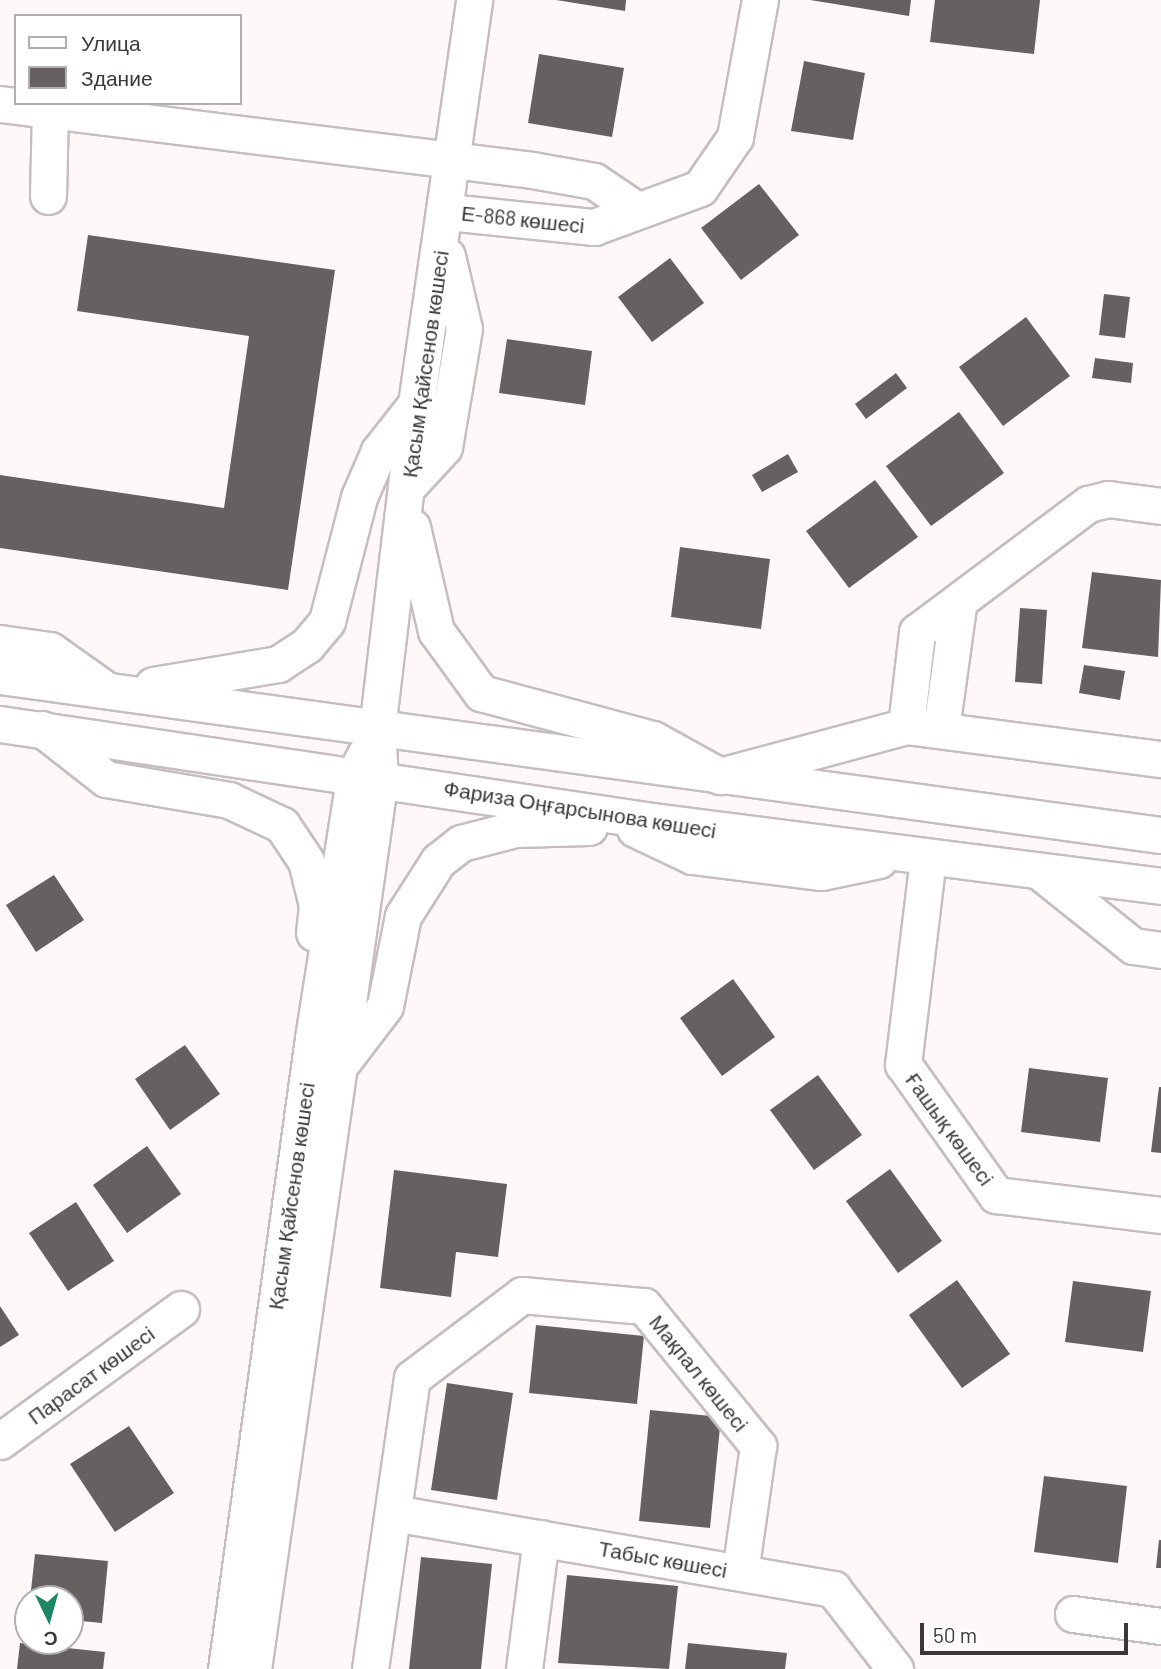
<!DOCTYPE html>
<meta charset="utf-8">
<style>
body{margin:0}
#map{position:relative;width:1161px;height:1669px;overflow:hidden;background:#fff8f8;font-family:Barlow,sans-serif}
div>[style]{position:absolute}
.building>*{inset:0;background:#676060}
.roads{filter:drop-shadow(2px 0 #c6bebe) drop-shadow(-2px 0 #c6bebe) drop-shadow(0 2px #c6bebe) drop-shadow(0 -2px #c6bebe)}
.minor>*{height:35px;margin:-17.5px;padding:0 17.5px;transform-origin:17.5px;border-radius:17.5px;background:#fff}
span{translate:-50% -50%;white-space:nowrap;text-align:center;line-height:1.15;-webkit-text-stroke:7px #fff;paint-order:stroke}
.street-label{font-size:21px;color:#3b3838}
.legend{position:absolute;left:14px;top:14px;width:228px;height:91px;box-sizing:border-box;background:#fff;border:2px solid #b1afaf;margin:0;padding:9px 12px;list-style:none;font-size:21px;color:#3b3838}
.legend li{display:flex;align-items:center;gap:14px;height:35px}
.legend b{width:35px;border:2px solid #b1afaf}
.north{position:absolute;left:14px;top:1585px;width:70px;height:70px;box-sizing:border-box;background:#fff;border:2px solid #b1afaf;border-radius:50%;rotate:175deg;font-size:19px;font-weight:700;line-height:28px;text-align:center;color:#3b3838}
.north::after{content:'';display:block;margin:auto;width:24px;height:32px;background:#1e8662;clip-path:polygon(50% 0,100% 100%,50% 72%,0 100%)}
.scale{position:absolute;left:920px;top:1623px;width:208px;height:32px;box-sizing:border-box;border:4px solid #3b3838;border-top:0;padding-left:9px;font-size:21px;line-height:24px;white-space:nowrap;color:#3b3838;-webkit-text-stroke:5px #fff;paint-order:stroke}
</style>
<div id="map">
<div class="building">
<div style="clip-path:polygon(556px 0,626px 0,625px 11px)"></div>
<div style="clip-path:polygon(810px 0,911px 0,909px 16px)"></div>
<div style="clip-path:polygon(935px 0,1040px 0,1034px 54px,930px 42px)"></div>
<div style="clip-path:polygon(539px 54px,624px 68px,612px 137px,528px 123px)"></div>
<div style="clip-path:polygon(804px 61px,865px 73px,853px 140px,791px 131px)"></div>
<div style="clip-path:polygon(759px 184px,799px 235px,741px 280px,701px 228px)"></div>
<div style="clip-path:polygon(88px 235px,335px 270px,288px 590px,0 548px,0 475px,224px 508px,249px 336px,77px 311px)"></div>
<div style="clip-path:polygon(670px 258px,704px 303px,652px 342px,618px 297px)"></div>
<div style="clip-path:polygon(1104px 294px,1130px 297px,1125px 338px,1099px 335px)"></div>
<div style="clip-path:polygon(1026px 317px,1070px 376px,1003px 426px,959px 367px)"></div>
<div style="clip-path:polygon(507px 339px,592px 351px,585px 405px,499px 393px)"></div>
<div style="clip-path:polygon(1095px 358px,1133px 363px,1131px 383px,1092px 378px)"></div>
<div style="clip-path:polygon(896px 373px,907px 388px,866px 419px,855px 404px)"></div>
<div style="clip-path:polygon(959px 412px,1004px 473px,931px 526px,886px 466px)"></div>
<div style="clip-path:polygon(788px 454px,798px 472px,762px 492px,752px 475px)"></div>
<div style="clip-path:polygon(875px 480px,918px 537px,849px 588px,806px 531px)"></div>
<div style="clip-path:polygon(680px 547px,770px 559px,761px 629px,671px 617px)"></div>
<div style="clip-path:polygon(1092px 572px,1161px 580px,1158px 657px,1082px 648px)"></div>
<div style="clip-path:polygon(1020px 608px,1047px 610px,1042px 684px,1015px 682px)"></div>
<div style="clip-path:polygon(1084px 665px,1125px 671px,1120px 700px,1079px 693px)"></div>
<div style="clip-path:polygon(54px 875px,84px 920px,36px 952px,6px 905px)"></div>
<div style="clip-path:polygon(733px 979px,775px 1037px,722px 1076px,680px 1018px)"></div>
<div style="clip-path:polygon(185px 1045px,220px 1094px,170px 1130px,135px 1079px)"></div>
<div style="clip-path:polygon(1029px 1068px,1108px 1078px,1100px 1142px,1021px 1132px)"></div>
<div style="clip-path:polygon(818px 1075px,862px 1135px,814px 1170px,770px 1110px)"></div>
<div style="clip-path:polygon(1159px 1087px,1161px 1087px,1161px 1153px,1151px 1152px)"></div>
<div style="clip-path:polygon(147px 1146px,181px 1194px,127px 1233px,93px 1185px)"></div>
<div style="clip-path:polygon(890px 1169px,942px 1241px,898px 1273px,846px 1201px)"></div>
<div style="clip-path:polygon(394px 1170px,507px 1184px,498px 1257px,456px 1252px,451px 1297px,380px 1288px)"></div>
<div style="clip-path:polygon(76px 1202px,114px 1261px,68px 1291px,29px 1233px)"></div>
<div style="clip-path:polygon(957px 1280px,1010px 1354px,962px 1388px,909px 1315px)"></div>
<div style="clip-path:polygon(1073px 1281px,1151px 1291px,1143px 1352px,1065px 1342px)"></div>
<div style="clip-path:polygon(0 1306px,19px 1335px,0 1347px)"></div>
<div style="clip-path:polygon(536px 1325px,644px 1336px,637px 1404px,529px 1393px)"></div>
<div style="clip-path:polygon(447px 1383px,513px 1393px,497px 1500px,431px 1490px)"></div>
<div style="clip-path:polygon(650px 1410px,721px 1417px,710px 1528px,639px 1521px)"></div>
<div style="clip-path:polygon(129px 1426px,174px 1493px,115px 1532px,70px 1464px)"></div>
<div style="clip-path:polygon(1044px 1476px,1127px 1486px,1118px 1563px,1034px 1552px)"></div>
<div style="clip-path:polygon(1159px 1540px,1161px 1540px,1161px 1568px,1156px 1568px)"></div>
<div style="clip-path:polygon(35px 1554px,108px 1561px,102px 1623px,70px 1620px,70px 1599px,30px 1599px)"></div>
<div style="clip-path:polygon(421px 1557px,492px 1564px,481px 1669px,409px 1669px)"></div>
<div style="clip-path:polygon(567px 1575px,678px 1586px,669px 1669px,558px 1663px)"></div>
<div style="clip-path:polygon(20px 1643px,105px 1652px,103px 1669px,17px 1669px)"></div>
<div style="clip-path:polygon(688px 1643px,787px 1653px,785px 1669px,685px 1669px)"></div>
</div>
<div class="roads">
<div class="minor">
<div style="left:0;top:104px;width:536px;rotate:7.07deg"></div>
<div style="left:532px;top:170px;width:63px;rotate:10.1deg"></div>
<div style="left:594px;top:181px;width:52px;rotate:34deg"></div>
<div style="left:48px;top:196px;width:86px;rotate:-88.7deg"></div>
<div style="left:448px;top:212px;width:147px;rotate:5.9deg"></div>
<div style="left:594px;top:227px;width:113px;rotate:-20.2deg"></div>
<div style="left:700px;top:188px;width:62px;rotate:-55.5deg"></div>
<div style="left:735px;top:137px;width:139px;rotate:-79.7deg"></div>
<div style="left:407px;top:487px;width:54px;rotate:-47.2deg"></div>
<div style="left:444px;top:447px;width:120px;rotate:-80.4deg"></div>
<div style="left:464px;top:329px;width:75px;rotate:-103.1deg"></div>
<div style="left:412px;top:527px;width:107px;rotate:77deg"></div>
<div style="left:436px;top:631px;width:77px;rotate:54deg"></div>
<div style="left:481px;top:693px;width:178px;rotate:15deg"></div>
<div style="left:653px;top:739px;width:77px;rotate:28.9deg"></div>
<div style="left:720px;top:776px;width:193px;rotate:-15deg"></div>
<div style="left:906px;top:726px;width:257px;rotate:7.4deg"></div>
<div style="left:0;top:643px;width:50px;rotate:8deg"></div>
<div style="left:50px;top:650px;width:64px;rotate:35.4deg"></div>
<div style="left:0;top:676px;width:1172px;rotate:7.8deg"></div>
<div style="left:153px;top:685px;width:127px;rotate:-9.5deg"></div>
<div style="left:278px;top:664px;width:35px;rotate:-33deg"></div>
<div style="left:307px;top:645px;width:31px;rotate:-50deg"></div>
<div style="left:327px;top:621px;width:128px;rotate:-75.5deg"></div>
<div style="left:359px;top:497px;width:50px;rotate:-66.5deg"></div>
<div style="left:379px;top:451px;width:60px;rotate:-51.8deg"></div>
<div style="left:0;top:724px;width:660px;rotate:8.45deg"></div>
<div style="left:653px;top:821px;width:512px;rotate:7.29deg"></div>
<div style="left:906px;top:726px;width:95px;rotate:-83.3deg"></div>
<div style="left:917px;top:632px;width:214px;rotate:-36.8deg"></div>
<div style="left:1088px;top:504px;width:21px;rotate:-14deg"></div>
<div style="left:1108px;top:499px;width:53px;rotate:7.5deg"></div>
<div style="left:42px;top:729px;width:81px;rotate:38deg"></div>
<div style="left:106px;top:779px;width:125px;rotate:9.7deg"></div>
<div style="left:229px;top:800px;width:59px;rotate:25.3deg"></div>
<div style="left:282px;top:825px;width:43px;rotate:56.3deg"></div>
<div style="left:306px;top:861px;width:45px;rotate:76deg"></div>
<div style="left:317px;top:905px;width:28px;rotate:96deg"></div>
<div style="left:941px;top:729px;width:123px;rotate:-82.1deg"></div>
<div style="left:635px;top:829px;width:63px;rotate:25.3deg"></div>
<div style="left:692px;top:856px;width:130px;rotate:7.1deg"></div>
<div style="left:821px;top:872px;width:59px;rotate:-11.7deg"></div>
<div style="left:928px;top:858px;width:208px;rotate:96.9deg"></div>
<div style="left:903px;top:1064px;width:161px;rotate:54.6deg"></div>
<div style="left:996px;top:1195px;width:166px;rotate:6.9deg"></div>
<div style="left:1039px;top:871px;width:120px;rotate:38.6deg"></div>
<div style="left:1133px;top:946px;width:28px;rotate:8deg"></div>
<div style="left:343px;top:1061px;width:69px;rotate:-52.6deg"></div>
<div style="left:385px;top:1006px;width:92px;rotate:-78.7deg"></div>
<div style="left:403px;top:916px;width:65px;rotate:-57.5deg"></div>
<div style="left:438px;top:861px;width:29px;rotate:-38deg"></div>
<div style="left:461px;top:843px;width:56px;rotate:-14.5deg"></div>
<div style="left:515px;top:829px;width:74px;rotate:-1.5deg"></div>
<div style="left:0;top:1441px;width:224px;rotate:-36.1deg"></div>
<div style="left:393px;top:1513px;width:447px;rotate:9.8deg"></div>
<div style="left:833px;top:1589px;width:101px;rotate:52.2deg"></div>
<div style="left:1073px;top:1614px;width:89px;rotate:7.8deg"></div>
<div style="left:226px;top:1669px;width:637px;rotate:-82.15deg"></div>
<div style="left:313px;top:1038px;width:267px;rotate:-81deg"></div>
<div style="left:355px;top:774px;width:22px;rotate:-63deg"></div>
<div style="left:253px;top:1669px;width:900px;rotate:-81.89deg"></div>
<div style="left:380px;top:778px;width:49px;rotate:-93.5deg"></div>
<div style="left:377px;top:729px;width:327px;rotate:-83.2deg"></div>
<div style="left:416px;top:404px;width:408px;rotate:-81.8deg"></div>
<div style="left:370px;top:1669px;width:294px;rotate:-81.8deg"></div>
<div style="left:412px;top:1378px;width:138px;rotate:-37deg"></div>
<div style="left:522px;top:1295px;width:122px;rotate:5.2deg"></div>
<div style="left:644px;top:1306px;width:181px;rotate:50.8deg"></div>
<div style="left:758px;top:1446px;width:127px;rotate:98.1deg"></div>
<div style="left:524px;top:1669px;width:132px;rotate:-82.6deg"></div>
</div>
</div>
<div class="street-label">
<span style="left:523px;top:219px;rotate:6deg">Е-868 көшесі</span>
<span style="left:425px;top:364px;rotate:-82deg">Қасым Қайсенов көшесі</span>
<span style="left:580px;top:809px;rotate:9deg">Фариза Оңғарсынова көшесі</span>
<span style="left:950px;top:1129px;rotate:54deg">Ғашық көшесі</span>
<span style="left:291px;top:1196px;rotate:-82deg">Қасым Қайсенов көшесі</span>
<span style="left:699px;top:1373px;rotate:51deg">Мақпал көшесі</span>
<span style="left:91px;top:1375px;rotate:-36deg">Парасат көшесі</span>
<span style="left:663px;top:1559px;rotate:10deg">Табыс көшесі</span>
</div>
<ul class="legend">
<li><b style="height:9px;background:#fff"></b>Улица</li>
<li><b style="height:19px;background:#676060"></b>Здание</li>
</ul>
<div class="north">С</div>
<div class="scale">50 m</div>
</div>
